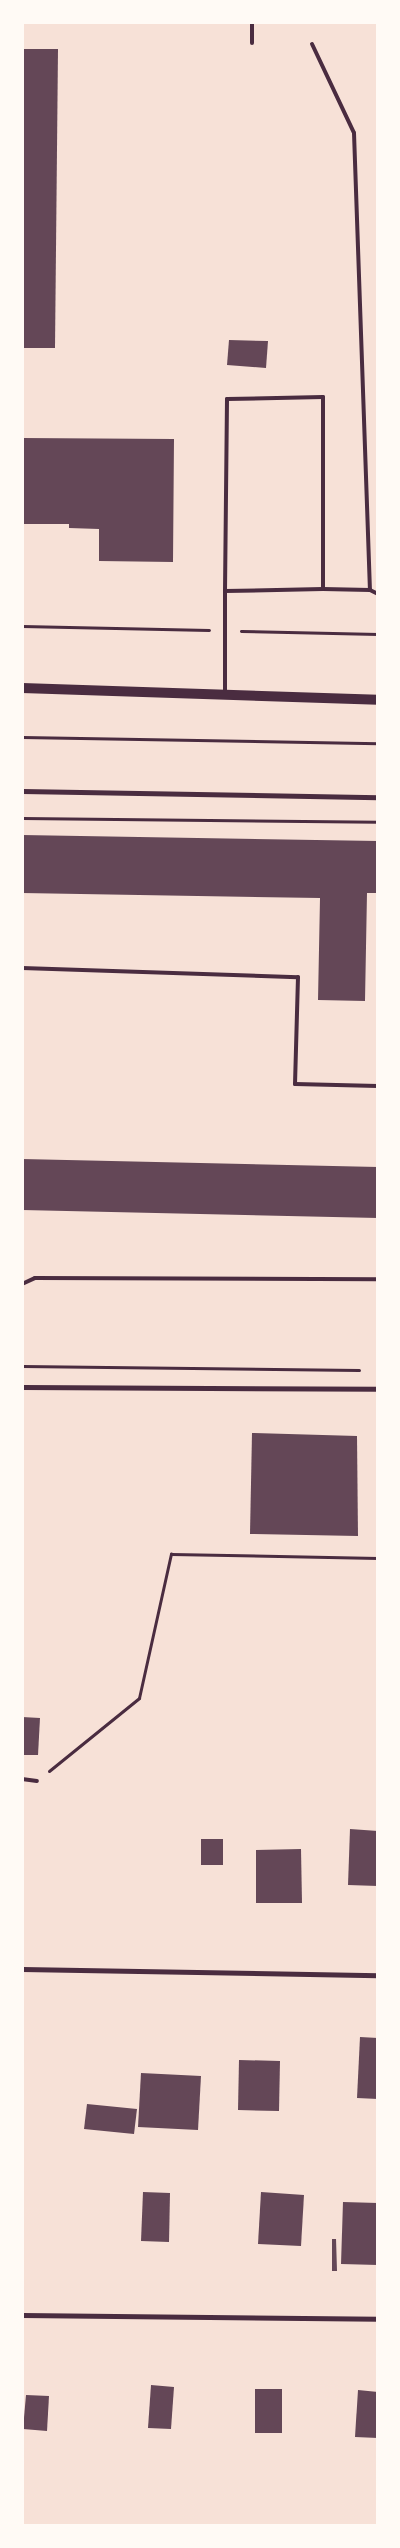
<!DOCTYPE html>
<style>
body{margin:0}
#map{position:relative;width:400px;height:2548px;overflow:hidden;background:#f7e1d7;font-family:Montserrat,sans-serif}
div>[style]{position:absolute}
.building>*{inset:0;background:#644757}
.path>*{height:3px;margin:-1.5px;padding:0 1.5px;transform-origin:1.5px;border-radius:1.5px;background:#4a2c40}
.service>*{height:4px;margin:-2px;padding:0 2px;transform-origin:2px;border-radius:2px;background:#4a2c40}
.minor>*{height:5px;margin:-2.5px;padding:0 2.5px;transform-origin:2.5px;border-radius:2.5px;background:#4a2c40}
.secondary>*{height:10px;margin:-5px;padding:0 5px;transform-origin:5px;border-radius:5px;background:#4a2c40}
span{translate:-50% -50%;white-space:nowrap;text-align:center;line-height:1.15;-webkit-text-stroke:4px #fffaf5;paint-order:stroke}
.frame{position:absolute;inset:0;border:24px solid #fffaf5;pointer-events:none}
</style>
<div id="map">
<div class="building">
<div style="clip-path:polygon(22px 49px,58px 49px,55px 348px,22px 348px)"></div>
<div style="clip-path:polygon(229px 340px,268px 341px,266px 368px,227px 365px)"></div>
<div style="clip-path:polygon(22px 438px,174px 439px,173px 562px,99px 561px,99px 529px,69px 528px,69px 524px,22px 524px)"></div>
<div style="clip-path:polygon(22px 835px,378px 841px,378px 893px,367px 893px,365px 1001px,318px 1000px,320px 898px,22px 893px)"></div>
<div style="clip-path:polygon(22px 1159px,378px 1167px,378px 1218px,22px 1210px)"></div>
<div style="clip-path:polygon(252px 1433px,357px 1436px,358px 1536px,250px 1534px)"></div>
<div style="clip-path:polygon(22px 1717px,40px 1718px,38px 1755px,22px 1755px)"></div>
<div style="clip-path:polygon(350px 1829px,378px 1831px,378px 1886px,348px 1885px)"></div>
<div style="clip-path:polygon(201px 1839px,223px 1839px,223px 1865px,201px 1865px)"></div>
<div style="clip-path:polygon(301px 1849px,302px 1903px,256px 1903px,256px 1850px)"></div>
<div style="clip-path:polygon(360px 2037px,378px 2038px,378px 2099px,357px 2098px)"></div>
<div style="clip-path:polygon(239px 2060px,280px 2061px,279px 2111px,238px 2110px)"></div>
<div style="clip-path:polygon(141px 2073px,201px 2076px,198px 2130px,138px 2127px)"></div>
<div style="clip-path:polygon(87px 2104px,137px 2109px,134px 2134px,84px 2129px)"></div>
<div style="clip-path:polygon(143px 2192px,170px 2193px,169px 2242px,141px 2241px)"></div>
<div style="clip-path:polygon(261px 2192px,304px 2195px,301px 2246px,258px 2244px)"></div>
<div style="clip-path:polygon(343px 2202px,378px 2203px,378px 2265px,341px 2264px)"></div>
<div style="clip-path:polygon(332px 2239px,336px 2239px,337px 2271px,332px 2271px)"></div>
<div style="clip-path:polygon(151px 2385px,174px 2387px,171px 2429px,148px 2428px)"></div>
<div style="clip-path:polygon(255px 2389px,282px 2389px,282px 2433px,255px 2433px)"></div>
<div style="clip-path:polygon(358px 2390px,378px 2392px,378px 2438px,355px 2437px)"></div>
<div style="clip-path:polygon(26px 2395px,49px 2396px,47px 2431px,23px 2429px)"></div>
</div>
<div class="path">
<div style="left:22px;top:626px;width:187px;rotate:1.2deg"></div>
<div style="left:241px;top:631px;width:137px;rotate:1.3deg"></div>
<div style="left:22px;top:737px;width:356px;rotate:1deg"></div>
<div style="left:22px;top:818px;width:356px;rotate:0.6deg"></div>
<div style="left:22px;top:1366px;width:337px;rotate:0.7deg"></div>
<div style="left:49px;top:1771px;width:116px;rotate:-39deg"></div>
<div style="left:139px;top:1698px;width:148px;rotate:-77.5deg"></div>
<div style="left:171px;top:1554px;width:207px;rotate:1.1deg"></div>
</div>
<div class="service">
<div style="left:252px;top:22px;width:21px;rotate:90deg"></div>
<div style="left:312px;top:44px;width:98px;rotate:64.7deg"></div>
<div style="left:354px;top:133px;width:457px;rotate:88deg"></div>
<div style="left:323px;top:589px;width:47px;rotate:1.2deg"></div>
<div style="left:370px;top:590px;width:9px;rotate:27deg"></div>
<div style="left:225px;top:694px;width:103px;rotate:-90deg"></div>
<div style="left:225px;top:591px;width:192px;rotate:-89.4deg"></div>
<div style="left:227px;top:399px;width:96px;rotate:-1.2deg"></div>
<div style="left:323px;top:397px;width:192px;rotate:90deg"></div>
<div style="left:323px;top:589px;width:98px;rotate:178.8deg"></div>
<div style="left:22px;top:968px;width:276px;rotate:1.9deg"></div>
<div style="left:298px;top:977px;width:107px;rotate:91.6deg"></div>
<div style="left:295px;top:1084px;width:83px;rotate:1.4deg"></div>
<div style="left:22px;top:1284px;width:14px;rotate:-25deg"></div>
<div style="left:35px;top:1278px;width:343px;rotate:0.2deg"></div>
<div style="left:22px;top:1779px;width:15px;rotate:8deg"></div>
</div>
<div class="minor">
<div style="left:22px;top:791px;width:356px;rotate:1deg"></div>
<div style="left:22px;top:1387px;width:356px;rotate:0.3deg"></div>
<div style="left:22px;top:1969px;width:356px;rotate:1deg"></div>
<div style="left:22px;top:2315px;width:356px;rotate:0.6deg"></div>
</div>
<div class="secondary">
<div style="left:22px;top:688px;width:356px;rotate:1.9deg"></div>
</div>
<div class="frame"></div>
</div>
